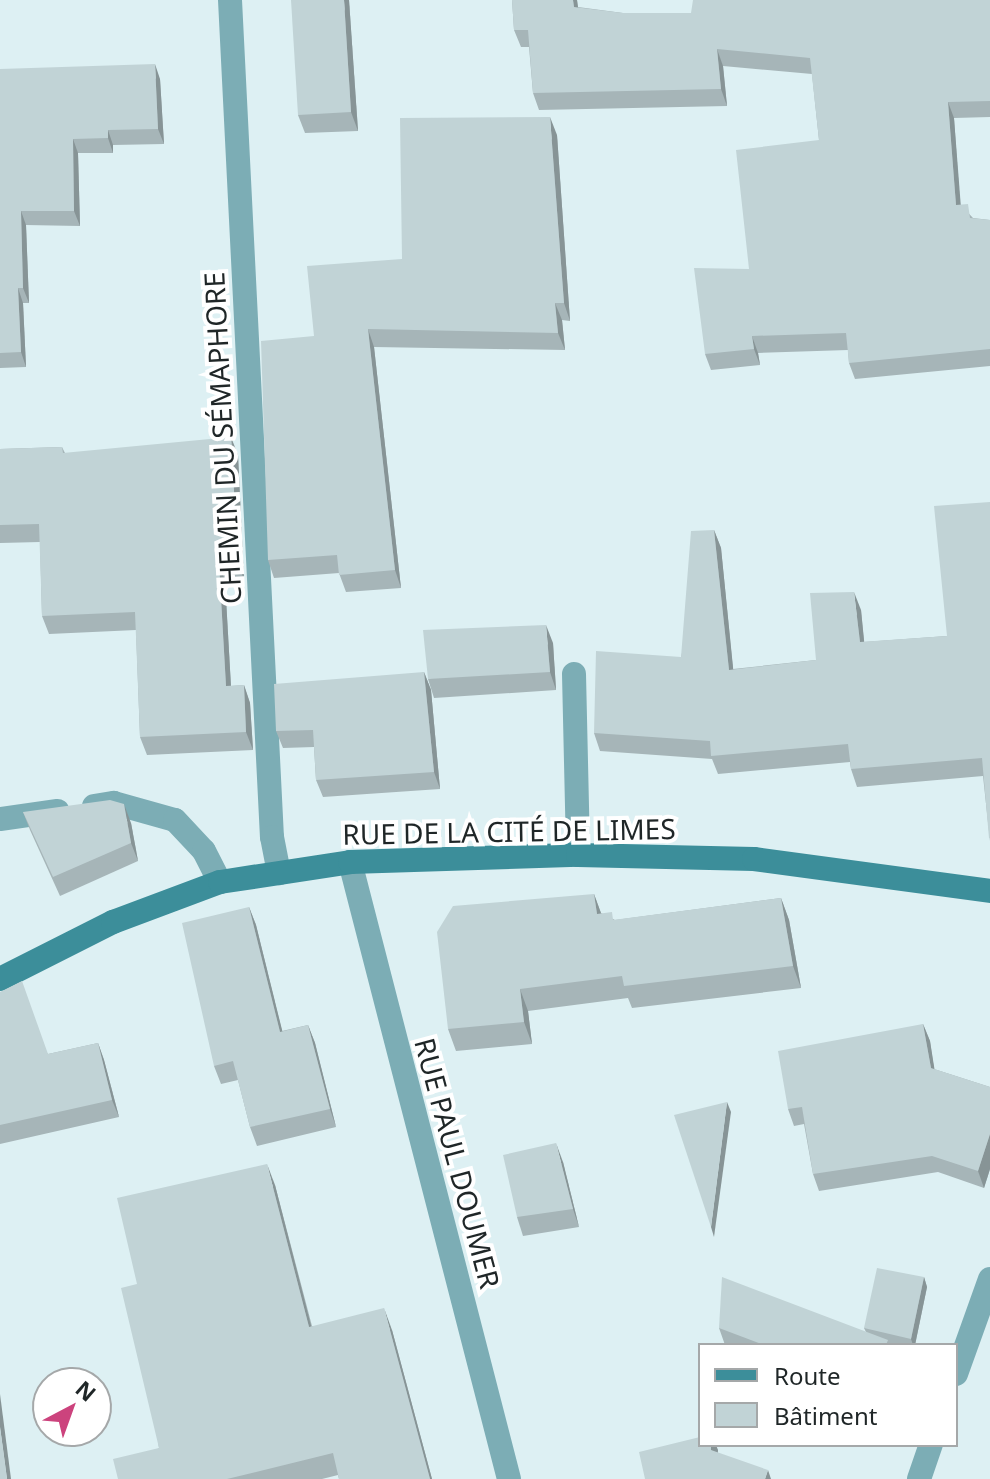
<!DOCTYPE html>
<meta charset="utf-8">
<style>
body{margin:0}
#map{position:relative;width:990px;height:1479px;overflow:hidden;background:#ddf0f3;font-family:"Noto Sans",sans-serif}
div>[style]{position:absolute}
.lane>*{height:24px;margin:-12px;padding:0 12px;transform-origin:12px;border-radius:12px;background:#7cadb5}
.street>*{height:24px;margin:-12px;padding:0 12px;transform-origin:12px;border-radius:12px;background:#7cadb5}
.secondary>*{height:24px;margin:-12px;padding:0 12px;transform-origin:12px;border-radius:12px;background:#3c8e9a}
.wall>*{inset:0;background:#a6b5b8}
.shaded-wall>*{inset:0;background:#879496}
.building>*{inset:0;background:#c1d3d6}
span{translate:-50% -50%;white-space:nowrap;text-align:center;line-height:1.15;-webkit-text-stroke:8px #fff;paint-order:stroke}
.street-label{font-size:28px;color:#1f2627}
.legend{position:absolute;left:698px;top:1343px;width:260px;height:104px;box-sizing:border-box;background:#fff;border:2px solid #a5a8a9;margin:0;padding:10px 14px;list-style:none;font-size:24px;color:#1f2627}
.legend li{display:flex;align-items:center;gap:16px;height:40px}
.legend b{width:40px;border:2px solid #a5a8a9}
.north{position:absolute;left:32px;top:1367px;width:80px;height:80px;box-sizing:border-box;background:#fff;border:2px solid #a5a8a9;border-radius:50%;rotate:41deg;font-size:22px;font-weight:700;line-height:32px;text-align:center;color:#1f2627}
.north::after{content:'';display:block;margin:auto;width:28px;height:36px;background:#cc437d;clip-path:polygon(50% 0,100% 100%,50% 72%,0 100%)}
</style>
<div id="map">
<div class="lane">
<div style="left:574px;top:674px;width:181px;rotate:88.7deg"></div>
</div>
<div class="street">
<div style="left:230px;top:0;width:838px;rotate:87.13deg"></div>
<div style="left:272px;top:837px;width:37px;rotate:79deg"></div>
<div style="left:94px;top:806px;width:20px;rotate:-9deg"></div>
<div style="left:114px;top:803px;width:63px;rotate:15.6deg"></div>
<div style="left:175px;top:820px;width:42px;rotate:46.9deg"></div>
<div style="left:204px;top:851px;width:35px;rotate:63deg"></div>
<div style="left:0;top:819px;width:58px;rotate:-8deg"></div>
<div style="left:350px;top:862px;width:637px;rotate:75.55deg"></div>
<div style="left:956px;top:1374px;width:101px;rotate:-70.3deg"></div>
<div style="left:919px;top:1479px;width:36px;rotate:-71deg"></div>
</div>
<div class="secondary">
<div style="left:0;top:979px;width:127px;rotate:-26.8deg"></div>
<div style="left:113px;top:922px;width:114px;rotate:-20.5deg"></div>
<div style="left:220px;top:882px;width:132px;rotate:-8.7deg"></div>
<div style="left:350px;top:862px;width:228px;rotate:-1.8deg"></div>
<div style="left:578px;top:855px;width:176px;rotate:1.3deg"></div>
<div style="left:754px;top:859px;width:238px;rotate:7.7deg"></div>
</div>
<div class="wall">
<div style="clip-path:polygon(349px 0,358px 131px,305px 133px,298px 115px)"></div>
<div style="clip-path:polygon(512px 0,577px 0,578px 7px,623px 13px,691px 13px,990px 0,990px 117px,954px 118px,960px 204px,973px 218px,990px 220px,990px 366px,855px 379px,849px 363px,848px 350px,758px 353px,760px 365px,711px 370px,705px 354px,819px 140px,812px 74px,723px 66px,727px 106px,539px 110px,533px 93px,529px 47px,521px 47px,514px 30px)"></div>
<div style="clip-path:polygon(0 69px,160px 79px,164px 144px,113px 145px,113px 153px,78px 153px,80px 226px,26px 225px,29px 303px,23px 303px,26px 367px,0 368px)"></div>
<div style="clip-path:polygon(557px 135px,570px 321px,562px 320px,565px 350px,374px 347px,401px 588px,346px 592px,339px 573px,274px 578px,268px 560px,314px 336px,402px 259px)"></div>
<div style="clip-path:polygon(62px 447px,65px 453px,238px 455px,244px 580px,225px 581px,231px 686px,244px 685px,250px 703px,253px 750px,147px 755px,140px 737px,136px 630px,49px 634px,42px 616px,40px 542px,0 543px,0 449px)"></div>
<div style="clip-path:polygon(990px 502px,990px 841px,983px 776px,857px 787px,851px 769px,850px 762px,718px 774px,712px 759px,600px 751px,594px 733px,681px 657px,714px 530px,721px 548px,733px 669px,816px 660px,861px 610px,864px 642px,947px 636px)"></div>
<div style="clip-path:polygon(553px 643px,556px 690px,434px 698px,428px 679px)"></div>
<div style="clip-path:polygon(424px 672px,431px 690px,440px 789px,323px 797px,316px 780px,314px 747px,283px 748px,276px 731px)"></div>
<div style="clip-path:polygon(23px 812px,131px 823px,138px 861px,60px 896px,30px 830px)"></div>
<div style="clip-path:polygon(594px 894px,601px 913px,615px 920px,781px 898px,789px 920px,801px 988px,632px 1008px,628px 998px,528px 1011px,532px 1044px,456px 1051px,448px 1029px)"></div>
<div style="clip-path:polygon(249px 907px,256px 925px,282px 1031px,308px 1025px,315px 1043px,336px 1127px,257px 1146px,250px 1127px,238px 1080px,221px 1084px,214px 1066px)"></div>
<div style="clip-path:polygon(0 992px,48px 1054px,98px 1043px,104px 1060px,119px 1117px,0 1144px)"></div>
<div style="clip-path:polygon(923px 1024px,930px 1041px,934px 1069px,990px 1087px,990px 1169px,984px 1188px,938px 1172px,819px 1191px,813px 1174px,804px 1124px,794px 1126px,788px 1109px)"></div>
<div style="clip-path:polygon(563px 1162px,579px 1227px,523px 1236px,517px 1217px)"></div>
<div style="clip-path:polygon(275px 1185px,312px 1326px,392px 1330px,432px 1479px,339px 1479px,338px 1475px,322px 1479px,118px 1479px,159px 1448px,137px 1284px)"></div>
<div style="clip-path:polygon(924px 1277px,927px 1287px,915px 1345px,899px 1345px,889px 1343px,890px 1345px,725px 1345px,719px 1328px,866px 1332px,864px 1328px)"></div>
</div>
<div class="shaded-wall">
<div style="clip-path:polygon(344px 0,349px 0,358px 131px,351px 112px)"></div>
<div style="clip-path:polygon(573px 0,577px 0,580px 23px,574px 7px)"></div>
<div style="clip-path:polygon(717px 49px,723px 66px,727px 106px,721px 89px)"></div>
<div style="clip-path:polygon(155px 64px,160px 79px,164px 144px,158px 129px)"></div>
<div style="clip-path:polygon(948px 102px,954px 118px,962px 221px,956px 205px)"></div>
<div style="clip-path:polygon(550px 117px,557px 135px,570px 321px,564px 303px)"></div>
<div style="clip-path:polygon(108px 130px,113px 145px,113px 153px,108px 138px)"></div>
<div style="clip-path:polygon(73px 139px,78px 153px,80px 226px,74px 211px)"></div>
<div style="clip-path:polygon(21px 211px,26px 225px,29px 303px,23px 288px)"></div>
<div style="clip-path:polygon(18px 288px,23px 303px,26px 367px,21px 352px)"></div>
<div style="clip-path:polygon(555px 303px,562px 320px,565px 350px,558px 333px)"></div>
<div style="clip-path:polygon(368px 329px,374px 347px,401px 588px,395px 570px)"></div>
<div style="clip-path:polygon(752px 336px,758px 353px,760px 365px,754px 349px)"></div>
<div style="clip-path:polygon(231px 437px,238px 455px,244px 580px,238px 562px)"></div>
<div style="clip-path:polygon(714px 530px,721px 548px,735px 687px,729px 670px)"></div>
<div style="clip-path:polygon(219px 563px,225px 581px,232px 705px,226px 686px)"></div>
<div style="clip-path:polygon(854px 592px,861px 610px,866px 660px,860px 642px)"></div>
<div style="clip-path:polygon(546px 625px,553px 643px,556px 690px,550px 672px)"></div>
<div style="clip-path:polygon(424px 672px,431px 690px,440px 789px,434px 772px)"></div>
<div style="clip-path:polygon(244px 685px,250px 703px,253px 750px,246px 732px)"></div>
<div style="clip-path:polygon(124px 804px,131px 823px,138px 861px,131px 843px)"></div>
<div style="clip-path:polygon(594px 894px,602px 916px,597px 914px)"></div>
<div style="clip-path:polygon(781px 898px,789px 920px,801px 988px,793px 966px)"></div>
<div style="clip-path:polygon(249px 907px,256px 925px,287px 1050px,280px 1032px)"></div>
<div style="clip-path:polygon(520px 989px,528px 1011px,532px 1044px,524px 1022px)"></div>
<div style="clip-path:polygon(923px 1024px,930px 1041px,937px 1085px,931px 1068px)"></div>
<div style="clip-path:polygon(308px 1025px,315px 1043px,336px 1127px,330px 1109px)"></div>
<div style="clip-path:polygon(98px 1043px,104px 1060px,119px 1117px,112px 1100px)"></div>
<div style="clip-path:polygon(727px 1102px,731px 1112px,714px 1237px,711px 1227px)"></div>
<div style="clip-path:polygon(990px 1134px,990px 1169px,984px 1188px,978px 1171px)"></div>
<div style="clip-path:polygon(556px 1143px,563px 1162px,579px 1227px,573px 1209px)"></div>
<div style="clip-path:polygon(267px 1164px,275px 1185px,317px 1349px,309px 1327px)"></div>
<div style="clip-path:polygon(924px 1277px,927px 1287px,915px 1345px,913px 1345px,911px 1339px)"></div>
<div style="clip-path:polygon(384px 1308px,392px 1330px,432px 1479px,430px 1479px)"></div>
<div style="clip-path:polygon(0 1394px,11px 1479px,7px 1479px,0 1427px)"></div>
<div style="clip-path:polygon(711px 1445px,716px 1445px,718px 1450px,717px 1465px,711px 1450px)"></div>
<div style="clip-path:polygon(768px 1470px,771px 1479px,765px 1479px)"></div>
</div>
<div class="building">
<div style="clip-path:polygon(291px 0,344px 0,351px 112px,298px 115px)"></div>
<div style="clip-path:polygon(512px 0,573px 0,574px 7px,623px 13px,691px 13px,693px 0,990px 0,990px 101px,948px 102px,956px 205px,968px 204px,970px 218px,990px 220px,990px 349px,849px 363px,846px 333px,752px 336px,754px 349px,705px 354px,694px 268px,749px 269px,736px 150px,819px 140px,810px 58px,717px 49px,721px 89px,533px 93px,528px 30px,514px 30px)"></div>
<div style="clip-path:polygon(155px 64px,158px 129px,108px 130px,108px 138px,73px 139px,74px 211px,21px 211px,23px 288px,18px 288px,21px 352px,0 353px,0 69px)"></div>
<div style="clip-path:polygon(550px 117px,564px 303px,555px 303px,558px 333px,368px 329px,395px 570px,339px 575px,337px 555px,268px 560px,261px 341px,314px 336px,307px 266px,402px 259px,400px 118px)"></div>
<div style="clip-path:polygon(231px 437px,238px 562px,219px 563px,226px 686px,244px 685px,246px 732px,140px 737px,135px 612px,42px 616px,39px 524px,0 525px,0 449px,62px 447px,63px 453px)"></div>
<div style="clip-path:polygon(990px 502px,990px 838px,989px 838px,982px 758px,851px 769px,848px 744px,711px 756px,710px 741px,594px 733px,596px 651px,681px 657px,691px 531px,714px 530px,729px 670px,816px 660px,810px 593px,854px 592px,860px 642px,947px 636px,934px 506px)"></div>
<div style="clip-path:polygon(546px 625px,550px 672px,428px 679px,423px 630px)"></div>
<div style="clip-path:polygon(424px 672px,434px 772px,316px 780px,313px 730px,276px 731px,274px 684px)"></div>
<div style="clip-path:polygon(110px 800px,124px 804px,131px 843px,53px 877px,23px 812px)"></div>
<div style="clip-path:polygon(594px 894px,597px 914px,612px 912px,613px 920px,781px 898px,793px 966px,624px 986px,622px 976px,520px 989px,524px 1022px,448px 1029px,437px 932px,453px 906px)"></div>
<div style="clip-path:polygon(249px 907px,280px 1032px,308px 1025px,330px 1109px,250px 1127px,233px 1061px,214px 1066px,182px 923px)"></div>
<div style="clip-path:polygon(22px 981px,48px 1054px,98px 1043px,112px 1100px,0 1125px,0 992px)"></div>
<div style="clip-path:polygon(923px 1024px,931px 1068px,990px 1087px,990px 1134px,978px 1171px,932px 1156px,813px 1174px,802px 1107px,788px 1109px,778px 1051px)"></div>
<div style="clip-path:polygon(727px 1102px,711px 1227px,674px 1115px)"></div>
<div style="clip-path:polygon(556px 1143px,573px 1209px,517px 1217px,503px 1155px)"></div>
<div style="clip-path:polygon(267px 1164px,309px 1327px,384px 1308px,430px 1479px,339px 1479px,333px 1453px,227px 1479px,118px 1479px,113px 1459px,159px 1448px,121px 1288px,137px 1284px,117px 1198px)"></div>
<div style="clip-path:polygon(877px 1268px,924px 1277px,911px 1339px,864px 1328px)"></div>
<div style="clip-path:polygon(722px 1277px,888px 1340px,886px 1345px,764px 1345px,719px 1328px)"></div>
<div style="clip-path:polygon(0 1427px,7px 1479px,0 1479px)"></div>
<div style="clip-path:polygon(700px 1437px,700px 1445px,711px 1445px,711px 1450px,768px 1470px,765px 1479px,645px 1479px,639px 1452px)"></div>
</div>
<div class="street-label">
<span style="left:222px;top:438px;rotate:-93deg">CHEMIN DU SÉMAPHORE</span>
<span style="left:509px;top:831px;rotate:-1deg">RUE DE LA CITÉ DE LIMES</span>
<span style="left:458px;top:1163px;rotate:75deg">RUE PAUL DOUMER</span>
</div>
<ul class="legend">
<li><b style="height:10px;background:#3c8e9a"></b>Route</li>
<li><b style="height:22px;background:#c1d3d6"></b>Bâtiment</li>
</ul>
<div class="north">N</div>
</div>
